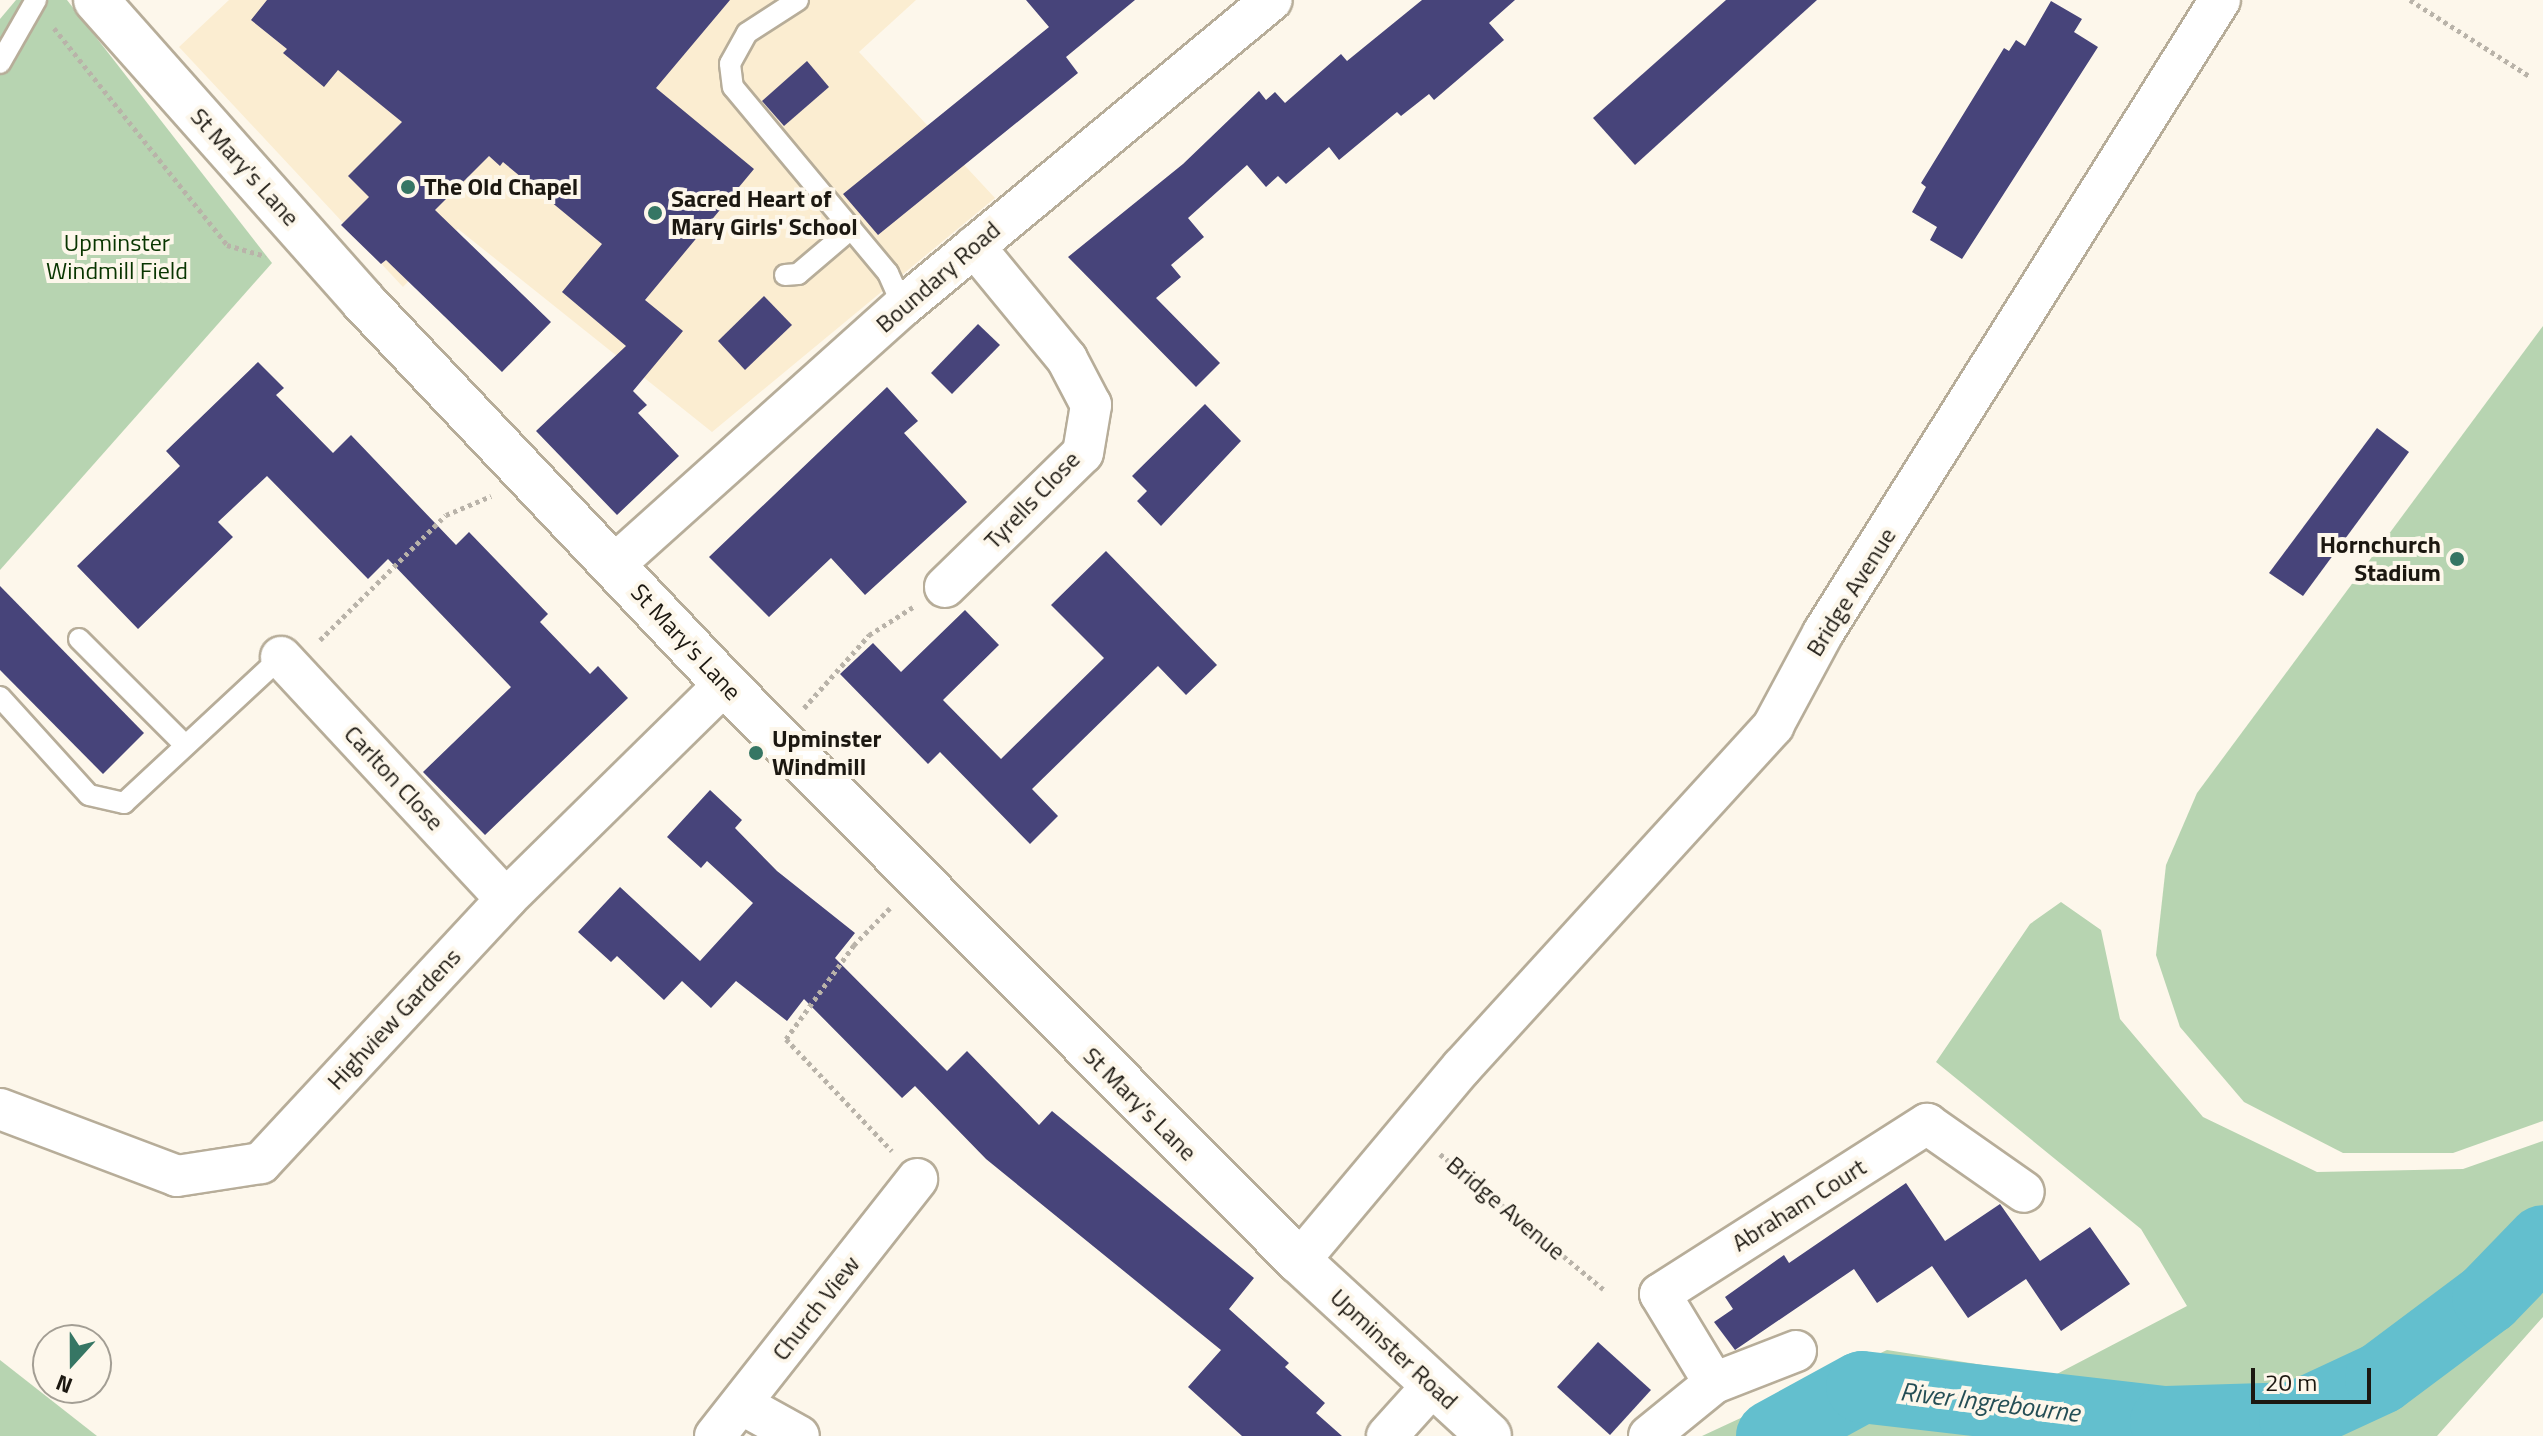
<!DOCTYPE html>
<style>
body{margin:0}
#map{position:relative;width:2543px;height:1436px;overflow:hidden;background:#fdf7eb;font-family:"Titillium Web",sans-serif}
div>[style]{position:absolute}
.built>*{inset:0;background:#fbedd1}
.green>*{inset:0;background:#b7d4b1}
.river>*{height:72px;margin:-36px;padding:0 36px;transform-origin:36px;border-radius:36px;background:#63bfce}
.building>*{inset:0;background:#47447a}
.path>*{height:5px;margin-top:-2.5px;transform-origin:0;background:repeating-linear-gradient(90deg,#b9b3a9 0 4px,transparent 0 8px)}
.roads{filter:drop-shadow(2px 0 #b7ad99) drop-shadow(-2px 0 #b7ad99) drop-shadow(0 2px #b7ad99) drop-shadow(0 -2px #b7ad99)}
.service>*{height:20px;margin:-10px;padding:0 10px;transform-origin:10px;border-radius:10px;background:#fff}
.minor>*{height:40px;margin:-20px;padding:0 20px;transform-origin:20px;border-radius:20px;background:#fff}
.primary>*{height:44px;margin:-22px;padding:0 22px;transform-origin:22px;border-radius:22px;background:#fff}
.dots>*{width:22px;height:22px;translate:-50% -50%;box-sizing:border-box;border:4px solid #fdf7eb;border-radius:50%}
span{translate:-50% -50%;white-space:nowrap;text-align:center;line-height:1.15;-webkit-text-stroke:8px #fdf7eb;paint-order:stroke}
.street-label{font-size:24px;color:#1c1811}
.poi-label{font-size:24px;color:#1c1811;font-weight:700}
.left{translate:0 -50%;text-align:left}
.right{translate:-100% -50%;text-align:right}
.park-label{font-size:24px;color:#083500}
.water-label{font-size:26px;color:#244e55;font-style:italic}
.north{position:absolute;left:32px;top:1324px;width:80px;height:80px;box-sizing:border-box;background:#fdf7eb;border:2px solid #a39e94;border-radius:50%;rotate:201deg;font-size:22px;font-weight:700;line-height:32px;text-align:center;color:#1c1811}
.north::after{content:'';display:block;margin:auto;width:28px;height:36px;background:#367664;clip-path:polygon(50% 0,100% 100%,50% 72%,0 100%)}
.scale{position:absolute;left:2251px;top:1368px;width:120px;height:36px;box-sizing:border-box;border:4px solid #1c1811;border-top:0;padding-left:10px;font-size:24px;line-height:28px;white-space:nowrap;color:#1c1811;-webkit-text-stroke:6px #fdf7eb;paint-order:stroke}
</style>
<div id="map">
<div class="built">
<div style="clip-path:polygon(229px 0,916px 0,859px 52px,995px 198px,712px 432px,458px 229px,403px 287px,179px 47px)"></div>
</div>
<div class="green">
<div style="clip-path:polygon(16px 0,67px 0,272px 263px,0 570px,0 19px)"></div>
<div style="clip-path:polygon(2543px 326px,2543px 1121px,2453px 1153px,2343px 1153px,2244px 1102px,2180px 1027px,2156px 955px,2166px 865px,2197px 793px)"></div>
<div style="clip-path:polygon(2061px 902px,2101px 930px,2120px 1019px,2203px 1117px,2317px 1172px,2463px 1169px,2543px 1141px,2543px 1317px,2437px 1436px,1702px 1436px,1887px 1350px,2053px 1376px,2187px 1306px,2141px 1229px,1936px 1062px,2030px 924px)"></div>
<div style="clip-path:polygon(0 1360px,97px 1436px,0 1436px)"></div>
</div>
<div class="river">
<div style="left:1772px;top:1436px;width:102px;rotate:-28.6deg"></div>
<div style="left:1862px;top:1387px;width:306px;rotate:6.6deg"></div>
<div style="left:2166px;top:1422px;width:129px;rotate:-1.8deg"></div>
<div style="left:2295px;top:1418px;width:95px;rotate:-24.9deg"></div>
<div style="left:2381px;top:1378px;width:134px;rotate:-36.8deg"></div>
<div style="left:2488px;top:1298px;width:79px;rotate:-46deg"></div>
</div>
<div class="building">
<div style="clip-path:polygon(267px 0,730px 0,656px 88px,754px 169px,645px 300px,683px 331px,633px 391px,647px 405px,638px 413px,679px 456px,617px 515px,536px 431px,626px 346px,562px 292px,602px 244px,503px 162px,500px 166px,489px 156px,435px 210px,551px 322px,502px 372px,386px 260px,381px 264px,341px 225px,369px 197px,348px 176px,402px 122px,338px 70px,324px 87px,283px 53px,287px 49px,251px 20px)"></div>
<div style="clip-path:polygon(1026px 0,1135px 0,1066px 57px,1078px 73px,878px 235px,843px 194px,1049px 27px)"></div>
<div style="clip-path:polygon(1422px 0,1515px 0,1489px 23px,1504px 40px,1434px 100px,1429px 94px,1401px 116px,1397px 112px,1339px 160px,1329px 147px,1286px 184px,1278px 176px,1266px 187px,1247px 165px,1188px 218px,1204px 237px,1171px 265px,1181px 277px,1156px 298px,1220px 363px,1196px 387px,1068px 257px,1183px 164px,1259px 91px,1266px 100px,1275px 92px,1285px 103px,1341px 54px,1347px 61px)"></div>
<div style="clip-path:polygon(1726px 0,1817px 0,1635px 165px,1593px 118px)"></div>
<div style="clip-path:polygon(2051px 1px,2082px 19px,2074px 32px,2098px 47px,1962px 259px,1930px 240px,1937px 227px,1912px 212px,1926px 187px,1921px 183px,2004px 48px,2009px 51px,2016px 40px,2025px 46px)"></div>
<div style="clip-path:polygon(807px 61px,829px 87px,784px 126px,762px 101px)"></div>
<div style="clip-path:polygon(764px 296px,792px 325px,745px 370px,718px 341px)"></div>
<div style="clip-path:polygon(978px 324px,1000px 345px,952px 394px,931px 373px)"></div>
<div style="clip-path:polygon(258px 362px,284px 388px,276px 395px,333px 453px,351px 435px,456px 545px,469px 532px,548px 614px,540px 622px,590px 674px,598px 666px,628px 698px,485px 835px,423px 772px,511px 687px,388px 559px,368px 579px,267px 476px,218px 522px,233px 537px,138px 629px,77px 566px,180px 466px,166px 451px)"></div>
<div style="clip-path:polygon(887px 387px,918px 421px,904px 433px,967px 502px,865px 595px,831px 558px,769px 617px,709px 557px)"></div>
<div style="clip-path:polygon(1205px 404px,1241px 441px,1161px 526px,1137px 501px,1147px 491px,1132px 476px)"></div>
<div style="clip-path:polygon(2377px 428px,2409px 452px,2303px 596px,2269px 573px)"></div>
<div style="clip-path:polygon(1106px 551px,1217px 665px,1186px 695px,1158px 666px,1032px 789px,1058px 816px,1030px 844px,940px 752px,928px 764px,840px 674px,873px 643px,901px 672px,965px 610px,999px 645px,943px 700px,1001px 759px,1104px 658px,1051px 605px)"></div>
<div style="clip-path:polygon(0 586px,144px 733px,103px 774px,0 670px)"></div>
<div style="clip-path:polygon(710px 790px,742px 820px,735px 828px,777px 871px,855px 933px,835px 958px,947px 1071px,967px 1051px,1039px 1125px,1052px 1111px,1254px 1278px,1229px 1309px,1289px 1363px,1285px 1367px,1325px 1403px,1316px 1413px,1342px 1436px,1242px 1436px,1188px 1387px,1221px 1350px,986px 1159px,915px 1086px,902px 1098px,804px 999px,787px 1021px,736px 981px,711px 1008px,682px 981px,664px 1000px,617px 956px,611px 962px,578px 932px,620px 887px,700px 961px,753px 903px,707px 861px,701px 868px,667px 837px)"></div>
<div style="clip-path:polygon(1906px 1183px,1945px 1241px,2000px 1204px,2040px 1261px,2090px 1227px,2130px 1284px,2061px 1331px,2026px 1279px,1968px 1318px,1932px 1266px,1877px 1303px,1854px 1269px,1735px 1350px,1714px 1322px,1733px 1309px,1725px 1297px,1784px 1255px,1789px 1263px)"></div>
<div style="clip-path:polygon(1598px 1342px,1651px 1390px,1610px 1435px,1557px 1387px)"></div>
</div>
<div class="path">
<div style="left:2410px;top:0;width:143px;rotate:32.5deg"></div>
<div style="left:54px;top:28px;width:278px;rotate:51.4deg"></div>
<div style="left:227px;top:245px;width:40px;rotate:16deg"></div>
<div style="left:320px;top:640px;width:177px;rotate:-44.8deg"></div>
<div style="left:446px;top:515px;width:49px;rotate:-22.9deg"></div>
<div style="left:804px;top:708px;width:98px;rotate:-48.3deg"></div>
<div style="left:869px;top:635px;width:52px;rotate:-32.5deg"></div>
<div style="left:890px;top:908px;width:52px;rotate:134.2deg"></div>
<div style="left:854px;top:945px;width:116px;rotate:125.9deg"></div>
<div style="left:786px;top:1039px;width:154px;rotate:46.6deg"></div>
<div style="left:1440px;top:1154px;width:212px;rotate:39.6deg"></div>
</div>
<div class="roads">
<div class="service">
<div style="left:798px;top:0;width:61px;rotate:147.1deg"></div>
<div style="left:747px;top:33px;width:35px;rotate:119deg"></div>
<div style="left:730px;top:64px;width:23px;rotate:83deg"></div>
<div style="left:733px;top:87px;width:242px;rotate:50.2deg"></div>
<div style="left:888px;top:273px;width:36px;rotate:66deg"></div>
<div style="left:0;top:63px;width:73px;rotate:-60.3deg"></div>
<div style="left:785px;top:275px;width:13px;rotate:-4deg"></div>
<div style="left:798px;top:274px;width:70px;rotate:-40.3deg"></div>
<div style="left:79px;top:639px;width:150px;rotate:45deg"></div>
<div style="left:0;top:697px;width:132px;rotate:47.8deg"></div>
<div style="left:89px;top:795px;width:36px;rotate:13deg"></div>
<div style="left:124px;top:803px;width:214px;rotate:-42.9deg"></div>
</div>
<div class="minor">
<div style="left:614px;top:565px;width:388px;rotate:-41.9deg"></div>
<div style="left:903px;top:306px;width:479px;rotate:-39.7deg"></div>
<div style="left:945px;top:587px;width:192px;rotate:-44.2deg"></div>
<div style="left:1083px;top:453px;width:49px;rotate:-80.5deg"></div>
<div style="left:1091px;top:405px;width:52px;rotate:-117.6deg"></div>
<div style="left:1067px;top:359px;width:146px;rotate:-129.5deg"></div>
<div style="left:281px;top:657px;width:330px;rotate:47.1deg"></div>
<div style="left:0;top:1109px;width:189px;rotate:20.7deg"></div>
<div style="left:177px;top:1176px;width:85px;rotate:-8.8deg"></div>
<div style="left:261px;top:1163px;width:360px;rotate:-47.1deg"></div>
<div style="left:506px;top:899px;width:307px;rotate:-44.5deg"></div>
<div style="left:1299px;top:1261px;width:253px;rotate:-50deg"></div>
<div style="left:1462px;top:1067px;width:462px;rotate:-47.6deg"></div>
<div style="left:1773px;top:726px;width:106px;rotate:-61.7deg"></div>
<div style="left:1823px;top:633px;width:747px;rotate:-57.91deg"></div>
<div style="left:1714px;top:1383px;width:88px;rotate:-21.3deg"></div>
<div style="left:741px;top:1404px;width:66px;rotate:28.9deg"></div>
<div style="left:715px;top:1436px;width:327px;rotate:-51.8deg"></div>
<div style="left:1387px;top:1436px;width:69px;rotate:-48deg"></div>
<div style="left:1649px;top:1436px;width:84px;rotate:-39.2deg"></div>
<div style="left:1714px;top:1383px;width:104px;rotate:-121.2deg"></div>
<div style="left:1660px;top:1294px;width:317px;rotate:-32.5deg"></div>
<div style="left:1927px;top:1124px;width:118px;rotate:35deg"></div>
</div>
<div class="primary">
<div style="left:96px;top:0;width:402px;rotate:48.4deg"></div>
<div style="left:363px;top:301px;width:527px;rotate:46.61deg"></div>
<div style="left:725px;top:684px;width:814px;rotate:45.15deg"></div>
<div style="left:1299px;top:1261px;width:258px;rotate:42.6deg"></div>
</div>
</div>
<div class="dots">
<div style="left:408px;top:187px;background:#367664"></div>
<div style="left:655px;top:213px;background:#367664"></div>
<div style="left:2457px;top:559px;background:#367664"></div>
<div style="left:756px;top:753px;background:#367664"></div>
</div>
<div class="street-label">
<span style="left:245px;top:167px;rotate:48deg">St Mary's Lane</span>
<span style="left:938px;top:277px;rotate:-41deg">Boundary Road</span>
<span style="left:1032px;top:500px;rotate:-46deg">Tyrells Close</span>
<span style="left:1851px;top:592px;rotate:-58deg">Bridge Avenue</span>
<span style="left:686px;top:642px;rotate:47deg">St Mary's Lane</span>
<span style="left:394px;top:778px;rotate:47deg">Carlton Close</span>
<span style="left:394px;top:1019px;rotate:-47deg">Highview Gardens</span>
<span style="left:1140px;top:1104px;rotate:45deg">St Mary's Lane</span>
<span style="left:1799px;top:1205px;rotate:-32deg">Abraham Court</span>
<span style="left:1506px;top:1208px;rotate:40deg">Bridge Avenue</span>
<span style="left:816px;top:1308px;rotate:-52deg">Church View</span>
<span style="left:1394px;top:1349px;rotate:43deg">Upminster Road</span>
</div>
<div class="poi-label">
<span class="left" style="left:424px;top:187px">The Old Chapel</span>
<span class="left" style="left:671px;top:213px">Sacred Heart of<br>Mary Girls' School</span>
<span class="right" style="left:2441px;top:559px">Hornchurch<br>Stadium</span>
<span class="left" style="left:772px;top:753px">Upminster<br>Windmill</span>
</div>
<div class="park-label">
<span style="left:117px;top:257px">Upminster<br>Windmill Field</span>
</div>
<div class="water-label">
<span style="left:1990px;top:1402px;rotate:7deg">River Ingrebourne</span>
</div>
<div class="north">N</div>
<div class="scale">20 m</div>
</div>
